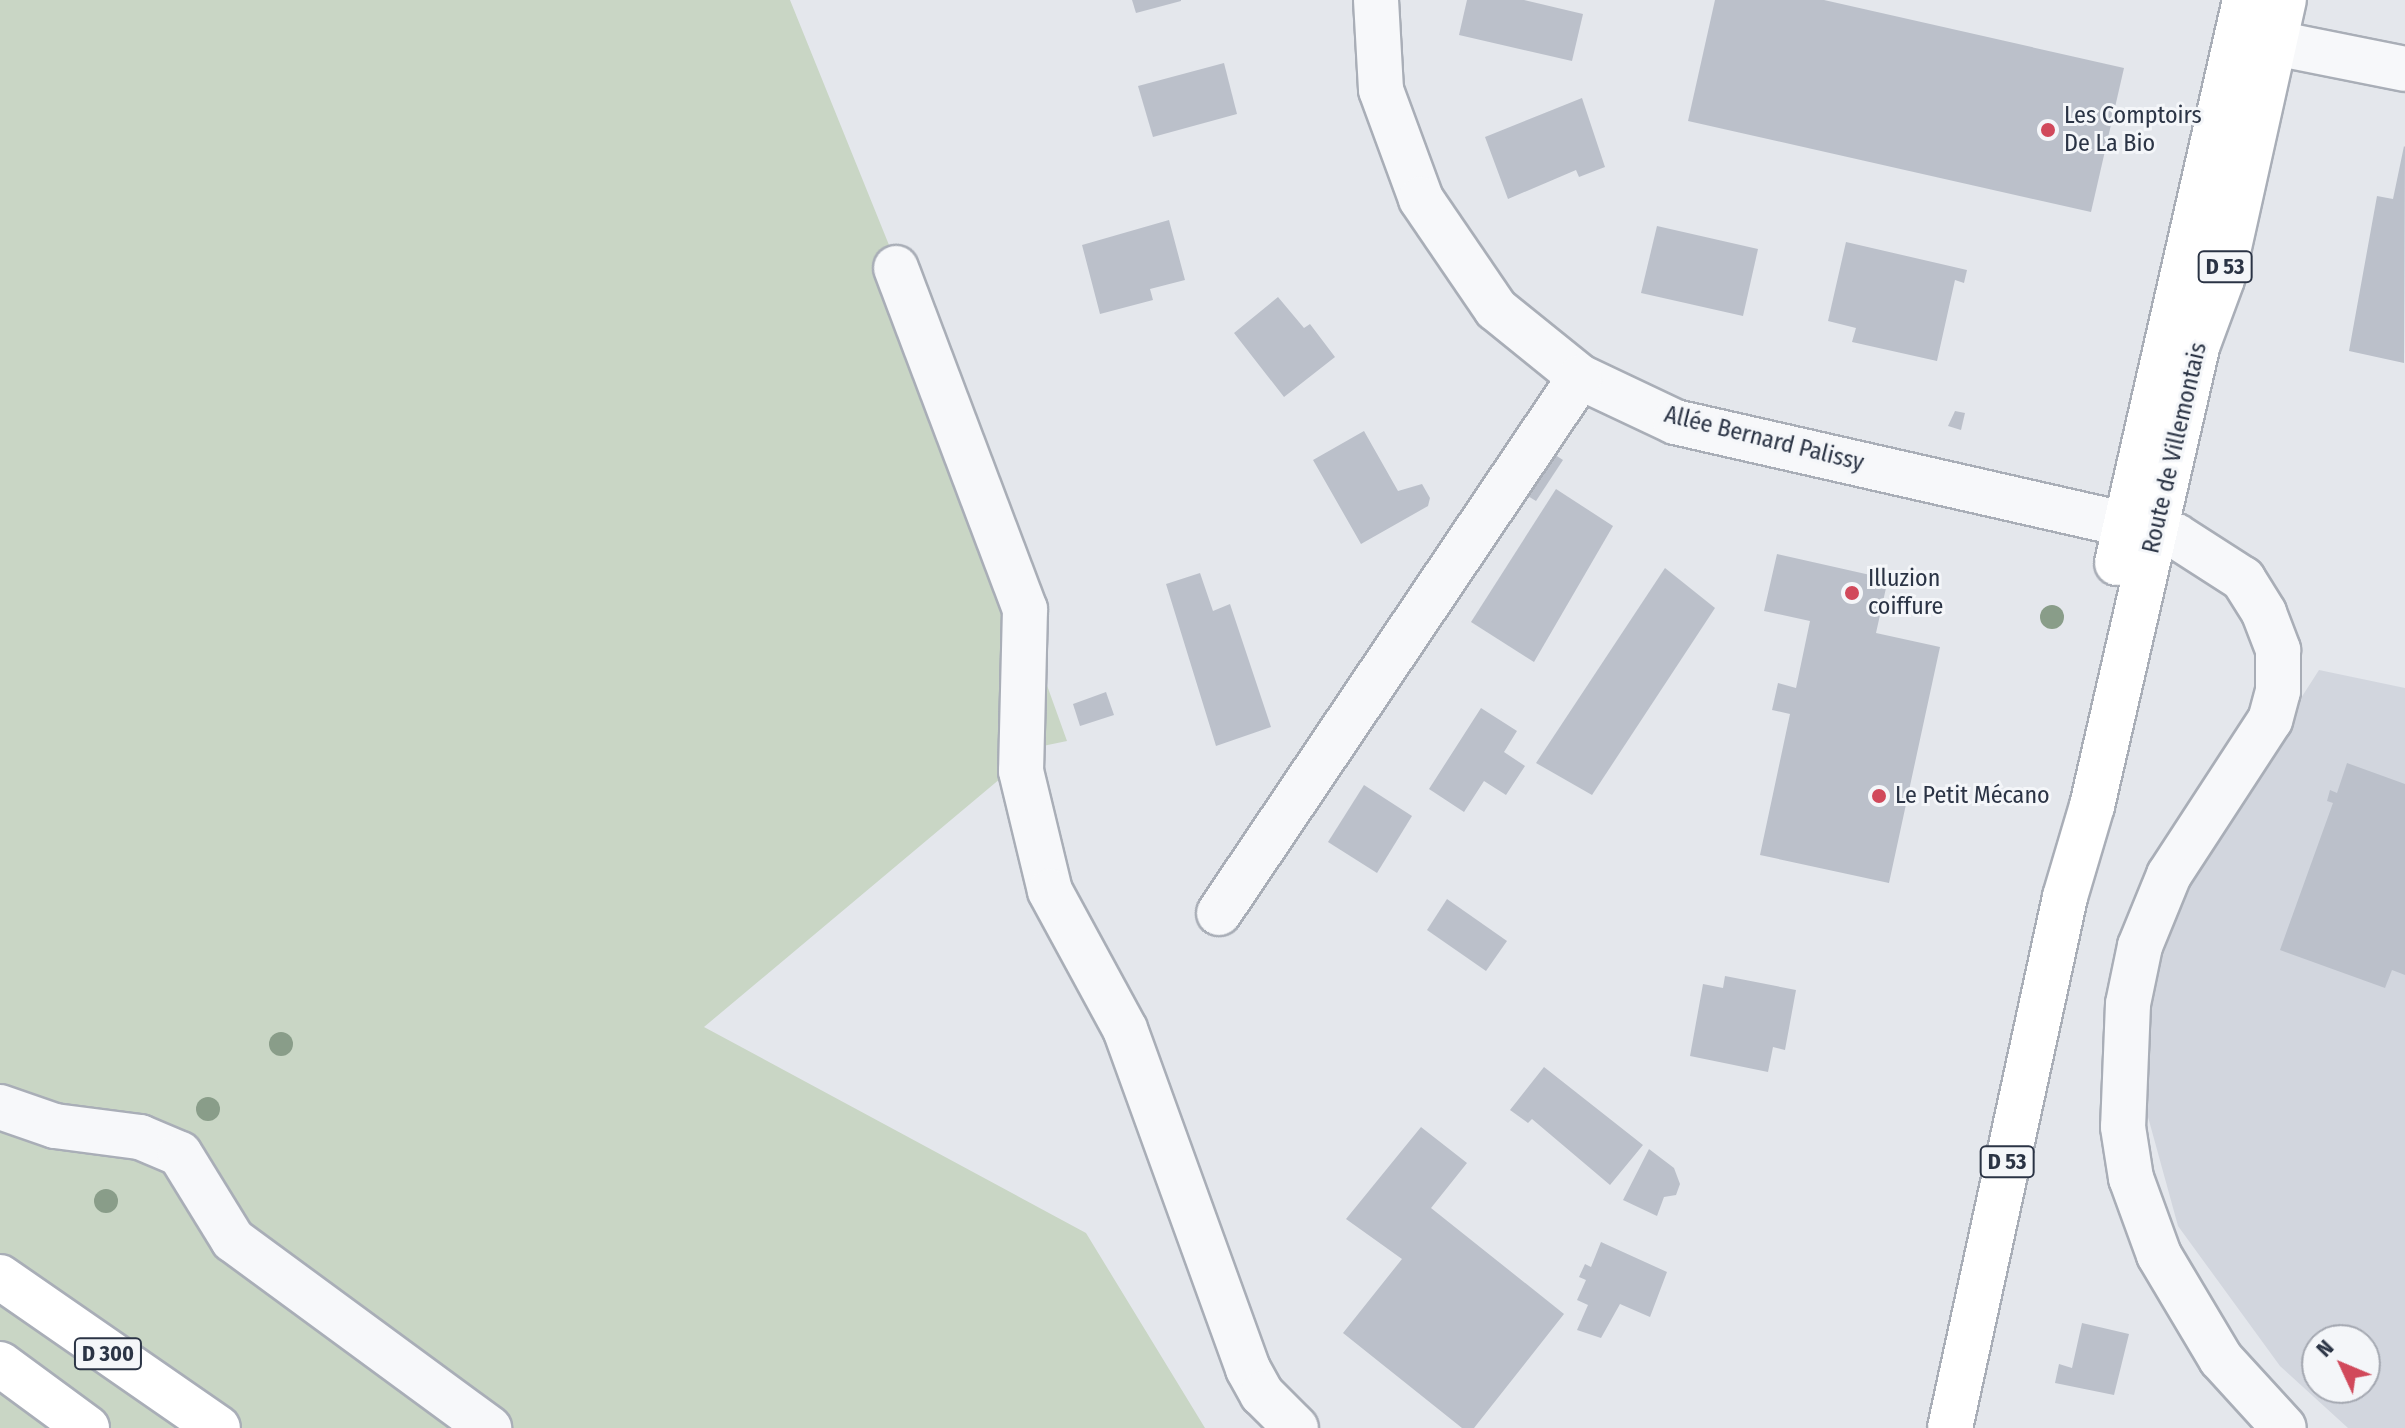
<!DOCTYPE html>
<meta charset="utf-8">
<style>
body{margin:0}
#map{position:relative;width:2405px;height:1428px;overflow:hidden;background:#e4e7ec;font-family:"Fira Sans Condensed",sans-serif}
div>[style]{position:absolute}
.built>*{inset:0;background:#d2d6de}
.green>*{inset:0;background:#c9d6c5}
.building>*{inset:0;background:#bbc0ca}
.roads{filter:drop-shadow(2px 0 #a9aeb7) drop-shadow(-2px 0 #a9aeb7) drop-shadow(0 2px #a9aeb7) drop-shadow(0 -2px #a9aeb7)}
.minor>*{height:44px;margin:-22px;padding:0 22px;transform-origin:22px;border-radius:22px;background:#f7f8fa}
.major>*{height:44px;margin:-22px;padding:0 22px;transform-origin:22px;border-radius:22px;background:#fff}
.trees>*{width:24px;height:24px;margin:-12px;border-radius:50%;background:#899d89}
.dots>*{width:22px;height:22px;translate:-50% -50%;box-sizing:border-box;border:4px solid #f4f6f9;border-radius:50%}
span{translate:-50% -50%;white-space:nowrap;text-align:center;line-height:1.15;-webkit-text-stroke:6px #f4f6f9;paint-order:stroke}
.shield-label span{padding:2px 6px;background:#f4f6f9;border:2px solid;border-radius:6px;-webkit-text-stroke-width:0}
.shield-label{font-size:22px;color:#2b3445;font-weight:700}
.poi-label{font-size:24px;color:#2b3445}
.left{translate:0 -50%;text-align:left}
.street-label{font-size:24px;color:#2b3445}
.north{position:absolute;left:2301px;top:1324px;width:80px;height:80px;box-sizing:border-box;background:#f4f6f9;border:2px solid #a4a8b1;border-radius:50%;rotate:314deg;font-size:22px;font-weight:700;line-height:32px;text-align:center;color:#2b3445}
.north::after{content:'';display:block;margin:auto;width:28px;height:36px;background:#d1495b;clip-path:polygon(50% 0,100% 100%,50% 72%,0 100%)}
</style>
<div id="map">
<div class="built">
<div style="clip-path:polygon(evenodd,2319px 670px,2405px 688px,2405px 1428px,2348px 1428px,2280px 1366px,2178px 1226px,2145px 1106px,2148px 998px,2196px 862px,2319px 670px,2317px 1340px,2365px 1340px,2365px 1388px,2317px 1388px,2317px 1340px)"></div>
</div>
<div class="green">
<div style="clip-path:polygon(0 0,790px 0,889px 245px,1067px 741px,1038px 747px,704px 1027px,1086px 1233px,1205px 1428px,0 1428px)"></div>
</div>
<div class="building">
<div style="clip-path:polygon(1132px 0,1181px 0,1181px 1px,1136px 13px)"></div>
<div style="clip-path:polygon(1467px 0,1524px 0,1583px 14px,1572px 61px,1459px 35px)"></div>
<div style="clip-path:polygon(1715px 0,1824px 0,2124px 68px,2091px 212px,1688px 121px)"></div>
<div style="clip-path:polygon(1224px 63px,1237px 114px,1153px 137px,1138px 86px)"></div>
<div style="clip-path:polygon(1582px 98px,1605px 167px,1579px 177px,1576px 170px,1508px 199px,1485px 137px)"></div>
<div style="clip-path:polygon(2404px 146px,2405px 147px,2404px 363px,2349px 351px,2377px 196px,2393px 199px)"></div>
<div style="clip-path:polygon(1169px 220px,1185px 280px,1150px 289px,1153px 300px,1100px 314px,1082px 245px)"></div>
<div style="clip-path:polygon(1657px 226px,1758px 249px,1743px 316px,1641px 293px)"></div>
<div style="clip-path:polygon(1846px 242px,1967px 270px,1964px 283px,1955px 280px,1937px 361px,1852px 342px,1856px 328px,1828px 321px)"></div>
<div style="clip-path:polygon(1278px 297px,1304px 328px,1310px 324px,1335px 357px,1284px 397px,1234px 333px)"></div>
<div style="clip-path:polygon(1955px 411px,1965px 413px,1961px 430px,1948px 426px)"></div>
<div style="clip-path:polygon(1364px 431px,1398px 491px,1422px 484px,1430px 498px,1428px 506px,1361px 544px,1313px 460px)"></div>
<div style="clip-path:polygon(1543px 447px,1563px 460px,1536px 501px,1516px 489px)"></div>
<div style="clip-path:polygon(1556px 489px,1613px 526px,1534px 662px,1471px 622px)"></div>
<div style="clip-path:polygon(1777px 554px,1888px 579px,1876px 633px,1940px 647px,1889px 883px,1760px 855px,1790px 714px,1772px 710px,1778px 683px,1796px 688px,1810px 621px,1764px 611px)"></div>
<div style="clip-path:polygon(1665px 568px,1715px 608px,1592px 795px,1536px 763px)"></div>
<div style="clip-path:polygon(1200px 573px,1213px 611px,1230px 604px,1271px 727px,1216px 746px,1166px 584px)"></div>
<div style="clip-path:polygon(1106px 692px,1114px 715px,1080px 726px,1073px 704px)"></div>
<div style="clip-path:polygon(1481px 708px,1517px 731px,1504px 752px,1525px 766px,1506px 795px,1484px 781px,1464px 812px,1429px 789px)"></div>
<div style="clip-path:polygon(2347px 763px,2405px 784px,2405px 975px,2392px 970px,2385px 988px,2280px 950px,2333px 803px,2327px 801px,2330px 790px,2337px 793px)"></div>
<div style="clip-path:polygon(1364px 785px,1412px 816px,1377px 873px,1328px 842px)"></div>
<div style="clip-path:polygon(1447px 899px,1507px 941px,1486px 971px,1427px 930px)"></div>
<div style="clip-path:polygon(1725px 976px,1796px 990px,1785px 1050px,1773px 1047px,1768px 1072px,1690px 1056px,1703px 984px,1723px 988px)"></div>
<div style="clip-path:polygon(1544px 1067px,1643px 1145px,1610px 1185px,1532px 1119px,1528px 1123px,1510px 1110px)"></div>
<div style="clip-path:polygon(1421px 1127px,1467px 1163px,1431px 1208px,1564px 1314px,1474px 1428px,1462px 1428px,1343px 1333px,1402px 1259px,1346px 1219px)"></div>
<div style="clip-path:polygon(1649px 1149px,1674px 1168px,1680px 1184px,1676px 1195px,1664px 1197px,1657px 1216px,1623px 1200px)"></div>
<div style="clip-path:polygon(1601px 1242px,1667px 1272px,1650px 1317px,1620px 1304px,1601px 1338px,1577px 1330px,1588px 1305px,1577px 1300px,1586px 1280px,1579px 1277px,1585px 1264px,1591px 1267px)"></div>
<div style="clip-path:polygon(2082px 1323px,2129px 1334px,2114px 1395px,2055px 1383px,2059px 1364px,2072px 1368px)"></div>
</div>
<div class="roads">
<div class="minor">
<div style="left:1376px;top:0;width:90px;rotate:86.8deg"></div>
<div style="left:1381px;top:90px;width:116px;rotate:69.8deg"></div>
<div style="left:1421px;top:199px;width:133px;rotate:55.7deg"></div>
<div style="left:1496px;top:309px;width:108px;rotate:39deg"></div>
<div style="left:1580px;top:377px;width:105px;rotate:25.3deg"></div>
<div style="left:1675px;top:422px;width:514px;rotate:12.82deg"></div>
<div style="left:2176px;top:536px;width:80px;rotate:32.7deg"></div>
<div style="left:2243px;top:579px;width:40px;rotate:58deg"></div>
<div style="left:2264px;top:613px;width:40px;rotate:69deg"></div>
<div style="left:2278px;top:650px;width:41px;rotate:90deg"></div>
<div style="left:2278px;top:691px;width:30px;rotate:105deg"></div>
<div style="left:2270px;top:720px;width:185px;rotate:123.1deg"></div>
<div style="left:2169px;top:875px;width:77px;rotate:112.2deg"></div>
<div style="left:2140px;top:946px;width:59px;rotate:101.7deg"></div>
<div style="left:2128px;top:1004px;width:123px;rotate:92.3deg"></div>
<div style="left:2123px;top:1127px;width:52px;rotate:81.1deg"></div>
<div style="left:2131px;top:1178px;width:82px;rotate:70deg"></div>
<div style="left:2159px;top:1255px;width:121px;rotate:59.2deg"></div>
<div style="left:2221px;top:1359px;width:93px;rotate:47.6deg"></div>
<div style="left:2240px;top:36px;width:168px;rotate:11.3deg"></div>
<div style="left:896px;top:268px;width:365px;rotate:69.3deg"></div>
<div style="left:1025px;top:609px;width:162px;rotate:91.4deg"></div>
<div style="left:1021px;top:771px;width:123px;rotate:76.4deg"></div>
<div style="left:1050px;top:891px;width:157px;rotate:61.5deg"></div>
<div style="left:1125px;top:1029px;width:362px;rotate:70.1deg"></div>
<div style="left:1248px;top:1369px;width:29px;rotate:61deg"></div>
<div style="left:1262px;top:1394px;width:48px;rotate:45deg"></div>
<div style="left:1219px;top:913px;width:646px;rotate:-56.04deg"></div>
<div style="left:0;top:1107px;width:58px;rotate:19.1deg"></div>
<div style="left:55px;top:1126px;width:86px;rotate:7.4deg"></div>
<div style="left:140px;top:1137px;width:43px;rotate:23deg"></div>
<div style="left:180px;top:1154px;width:101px;rotate:58.4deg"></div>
<div style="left:233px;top:1240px;width:318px;rotate:36.3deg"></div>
</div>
<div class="major">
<div style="left:2117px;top:563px;width:577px;rotate:-77.19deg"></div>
<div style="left:0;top:1277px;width:265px;rotate:34.7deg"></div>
<div style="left:0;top:1364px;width:108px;rotate:36.3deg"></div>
<div style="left:1950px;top:1428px;width:543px;rotate:-77.78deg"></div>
<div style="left:2065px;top:897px;width:95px;rotate:-73.5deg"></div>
<div style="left:2092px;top:806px;width:474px;rotate:-77.1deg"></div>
<div style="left:2198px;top:344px;width:69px;rotate:-69.7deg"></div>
<div style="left:2222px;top:279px;width:286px;rotate:-77.5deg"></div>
</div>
</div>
<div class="trees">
<div style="left:2052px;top:617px"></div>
<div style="left:281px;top:1044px"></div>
<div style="left:208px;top:1109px"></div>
<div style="left:106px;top:1201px"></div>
</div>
<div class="dots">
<div style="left:2048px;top:130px;background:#d1495b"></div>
<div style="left:1852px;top:593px;background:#d1495b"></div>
<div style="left:1879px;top:796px;background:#d1495b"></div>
</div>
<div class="shield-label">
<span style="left:2225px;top:267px">D 53</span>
<span style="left:2007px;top:1162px">D 53</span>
<span style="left:108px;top:1354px">D 300</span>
</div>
<div class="poi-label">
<span class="left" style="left:2064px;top:130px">Les Comptoirs<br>De La Bio</span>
<span class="left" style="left:1868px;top:593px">Illuzion<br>coiffure</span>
<span class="left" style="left:1895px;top:796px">Le Petit Mécano</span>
</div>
<div class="street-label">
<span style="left:1764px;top:439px;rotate:14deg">Allée Bernard Palissy</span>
<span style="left:2175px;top:448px;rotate:-77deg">Route de Villemontais</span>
</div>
<div class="north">N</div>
</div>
